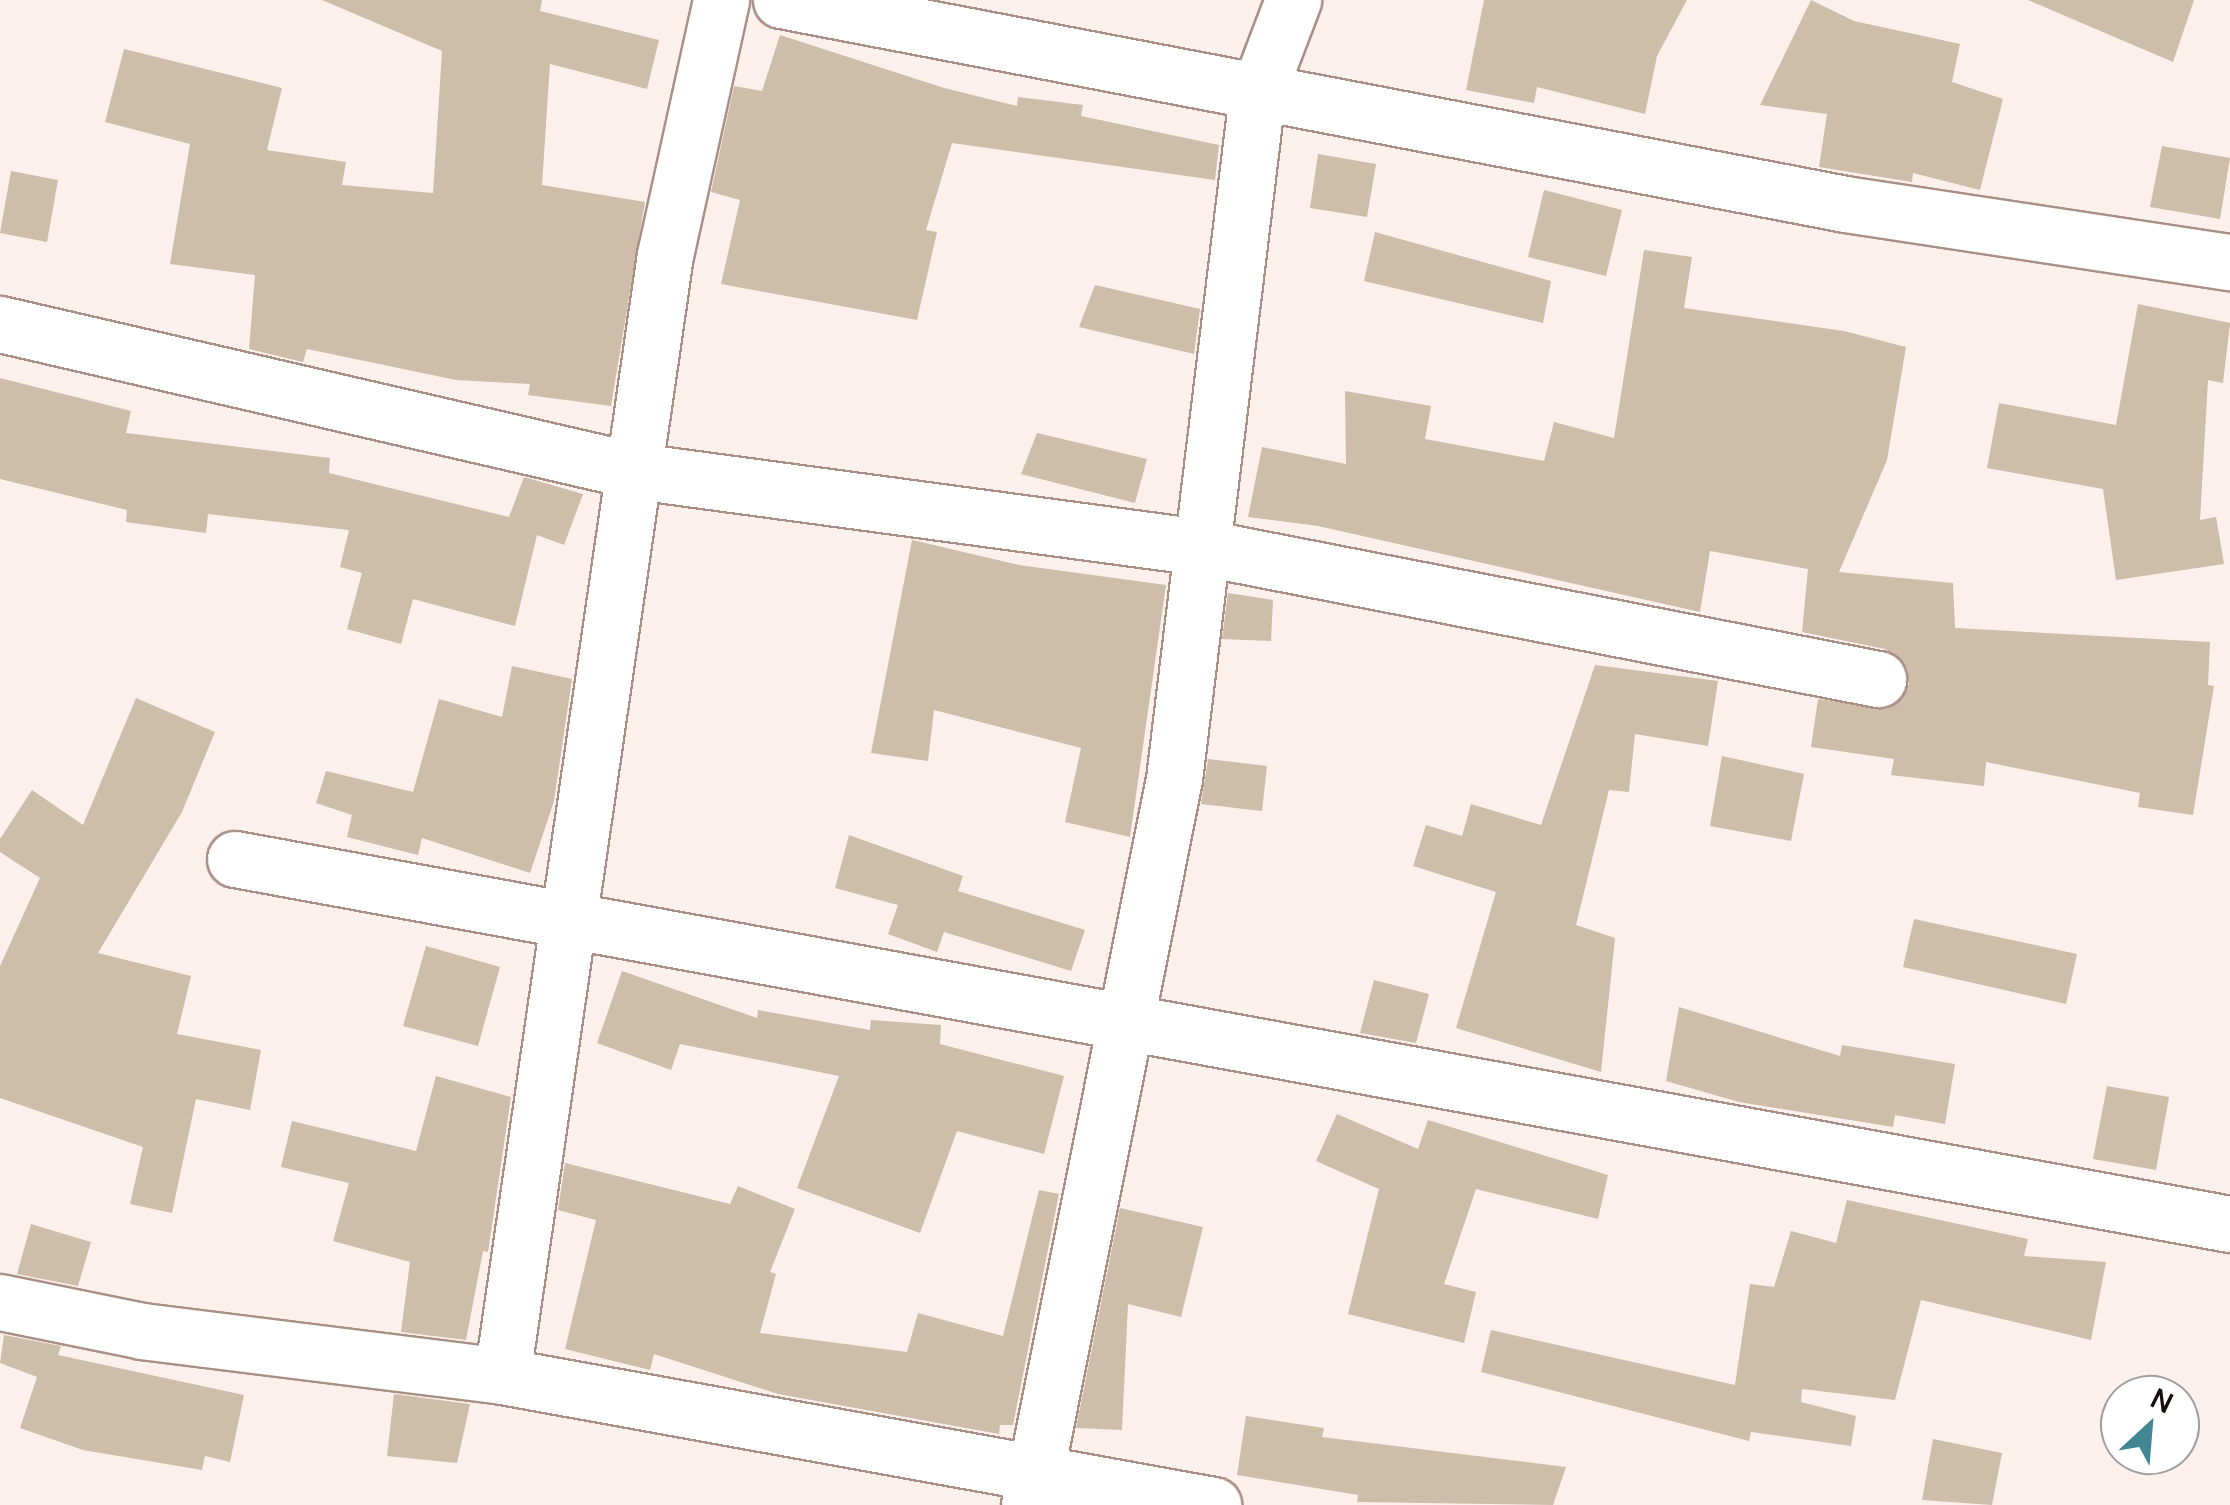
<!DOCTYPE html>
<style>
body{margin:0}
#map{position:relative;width:2230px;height:1505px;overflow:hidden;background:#fbf0ec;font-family:Manrope,sans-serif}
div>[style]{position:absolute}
.building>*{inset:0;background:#cdbda9}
.roads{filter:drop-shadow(2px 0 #a98f86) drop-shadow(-2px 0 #a98f86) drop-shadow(0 2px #a98f86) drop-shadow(0 -2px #a98f86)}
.street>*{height:55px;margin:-27.5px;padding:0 27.5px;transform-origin:27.5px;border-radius:27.5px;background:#fff}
span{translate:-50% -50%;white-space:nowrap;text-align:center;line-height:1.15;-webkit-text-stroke:8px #fff;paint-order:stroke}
.north{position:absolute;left:2100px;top:1375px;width:100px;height:100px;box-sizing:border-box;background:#fff;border:2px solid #a39f9e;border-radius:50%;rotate:26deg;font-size:28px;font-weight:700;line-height:40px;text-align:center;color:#180f0c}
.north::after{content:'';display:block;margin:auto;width:35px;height:45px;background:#418692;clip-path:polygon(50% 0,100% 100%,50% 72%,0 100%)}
</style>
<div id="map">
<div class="building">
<div style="clip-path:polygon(322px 0,542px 0,540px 11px,659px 40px,647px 89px,550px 64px,542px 185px,645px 202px,611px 406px,528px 395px,530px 384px,456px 380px,307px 349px,303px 362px,249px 349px,255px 275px,170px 264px,190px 144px,105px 122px,124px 49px,282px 88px,267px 150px,346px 162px,342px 185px,433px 193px,442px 51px)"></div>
<div style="clip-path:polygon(1484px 0,1687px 0,1657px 56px,1645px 114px,1537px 87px,1534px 103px,1466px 90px)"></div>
<div style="clip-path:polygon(1811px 0,1854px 21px,1960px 44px,1952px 82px,2003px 99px,1980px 190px,1913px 173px,1912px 182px,1819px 167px,1827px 114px,1760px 105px)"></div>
<div style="clip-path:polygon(2028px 0,2194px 0,2173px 62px)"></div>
<div style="clip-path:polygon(780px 35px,944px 88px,1017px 106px,1018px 97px,1083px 105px,1081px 116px,1219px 145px,1215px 180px,952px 143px,926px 230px,937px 232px,917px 320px,721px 284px,740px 200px,711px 192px,734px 86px,762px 91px)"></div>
<div style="clip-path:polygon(2162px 146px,2230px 158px,2220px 219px,2150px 207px)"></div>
<div style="clip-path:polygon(1318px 154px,1376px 164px,1367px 217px,1310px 208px)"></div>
<div style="clip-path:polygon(11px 171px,58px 180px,47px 242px,0 233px)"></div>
<div style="clip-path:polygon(1544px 190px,1622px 210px,1606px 276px,1528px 257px)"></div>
<div style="clip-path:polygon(1375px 232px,1551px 281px,1543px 323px,1364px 281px)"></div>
<div style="clip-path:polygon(1644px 250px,1692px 257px,1684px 308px,1844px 331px,1906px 347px,1887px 460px,1839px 572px,1953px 583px,1955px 628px,2210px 642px,2208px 685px,2214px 686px,2193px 815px,2138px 807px,2140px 793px,1986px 762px,1984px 786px,1891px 775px,1894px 759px,1811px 747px,1818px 699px,1887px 709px,1909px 684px,1907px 668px,1885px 649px,1802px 632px,1808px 569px,1710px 551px,1700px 612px,1318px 526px,1248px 517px,1262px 447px,1346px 464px,1345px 391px,1431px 406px,1425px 439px,1544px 461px,1554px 422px,1614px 438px)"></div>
<div style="clip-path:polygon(1095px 285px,1200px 309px,1194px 354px,1079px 327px)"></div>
<div style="clip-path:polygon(2138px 304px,2230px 323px,2223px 383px,2208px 380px,2200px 520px,2216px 517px,2224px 564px,2116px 580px,2103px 489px,1987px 468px,1999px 403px,2116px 425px)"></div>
<div style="clip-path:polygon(0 378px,131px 411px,126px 433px,330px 458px,329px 473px,509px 517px,524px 477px,583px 494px,564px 545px,537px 535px,515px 626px,413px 599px,401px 644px,347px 629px,362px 573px,340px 567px,349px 530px,208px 514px,206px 533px,126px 522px,127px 510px,0 479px)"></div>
<div style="clip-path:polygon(1037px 433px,1147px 459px,1135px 503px,1021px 474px)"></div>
<div style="clip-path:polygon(912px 540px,1019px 565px,1166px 585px,1130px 837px,1065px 822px,1081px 748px,934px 710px,928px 761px,871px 753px)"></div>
<div style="clip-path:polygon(1228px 593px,1273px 600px,1271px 641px,1222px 639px)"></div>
<div style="clip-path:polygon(1595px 665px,1718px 681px,1708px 746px,1635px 734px,1629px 792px,1609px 790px,1576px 925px,1615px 938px,1601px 1072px,1456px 1028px,1496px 892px,1413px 866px,1426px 825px,1462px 836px,1471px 804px,1541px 825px)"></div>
<div style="clip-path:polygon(512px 666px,572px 679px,554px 801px,530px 873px,422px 838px,418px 855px,347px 837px,352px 815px,316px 803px,326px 771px,413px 792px,439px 699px,502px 717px)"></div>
<div style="clip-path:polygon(136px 698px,215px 732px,182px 812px,98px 953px,191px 976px,177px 1034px,261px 1050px,250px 1110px,196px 1099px,172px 1213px,130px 1204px,143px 1147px,0 1098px,0 966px,40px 878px,0 852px,0 839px,32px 790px,83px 825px)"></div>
<div style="clip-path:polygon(1722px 756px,1804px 774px,1791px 841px,1710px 826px)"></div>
<div style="clip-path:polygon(1208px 759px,1267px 766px,1262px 811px,1201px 804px)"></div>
<div style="clip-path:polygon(849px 835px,963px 876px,958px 891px,1085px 930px,1071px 971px,944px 932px,937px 952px,888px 934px,898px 905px,835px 888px)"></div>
<div style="clip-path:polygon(1914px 919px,2077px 954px,2066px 1004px,1903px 967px)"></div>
<div style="clip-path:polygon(426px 946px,500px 967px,478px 1046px,403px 1026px)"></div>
<div style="clip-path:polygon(622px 971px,757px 1018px,758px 1010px,870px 1030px,871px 1020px,941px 1025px,940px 1044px,1064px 1076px,1044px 1154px,957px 1131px,920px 1233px,797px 1188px,839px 1076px,680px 1044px,671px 1070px,597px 1043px)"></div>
<div style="clip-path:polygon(1374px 980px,1429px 994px,1416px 1043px,1360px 1033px)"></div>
<div style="clip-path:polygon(1679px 1007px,1840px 1056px,1842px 1045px,1955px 1064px,1945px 1124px,1895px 1115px,1893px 1127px,1739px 1102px,1666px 1081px)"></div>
<div style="clip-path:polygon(436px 1076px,511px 1097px,488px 1252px,483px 1251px,466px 1340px,401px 1332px,410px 1262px,333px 1241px,349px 1183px,281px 1167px,292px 1121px,416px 1151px)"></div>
<div style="clip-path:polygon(2107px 1086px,2169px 1097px,2156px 1170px,2093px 1159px)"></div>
<div style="clip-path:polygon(1337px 1114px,1418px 1149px,1428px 1120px,1608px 1175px,1598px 1219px,1476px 1189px,1444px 1284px,1476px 1292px,1464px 1343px,1348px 1314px,1379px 1189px,1316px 1161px)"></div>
<div style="clip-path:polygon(565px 1163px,730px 1204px,738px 1186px,795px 1209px,770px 1272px,776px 1274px,760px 1333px,907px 1352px,918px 1313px,1003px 1336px,1039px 1190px,1059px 1194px,1013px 1425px,1000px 1425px,999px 1434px,778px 1394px,654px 1354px,650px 1370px,565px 1349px,596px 1220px,558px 1210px)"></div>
<div style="clip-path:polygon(1847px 1200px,2028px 1239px,2024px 1256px,2106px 1262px,2091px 1340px,1921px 1300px,1895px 1400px,1802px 1389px,1801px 1402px,1856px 1416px,1851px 1446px,1751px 1432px,1749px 1441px,1481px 1372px,1491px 1330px,1735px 1385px,1750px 1284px,1774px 1287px,1791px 1231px,1836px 1243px)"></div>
<div style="clip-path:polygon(1120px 1208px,1203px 1227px,1181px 1317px,1128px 1304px,1122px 1430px,1076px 1428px)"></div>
<div style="clip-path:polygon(31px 1224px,91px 1242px,78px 1286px,17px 1274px)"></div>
<div style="clip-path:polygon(4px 1335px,61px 1346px,58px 1355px,244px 1395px,230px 1462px,205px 1456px,202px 1470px,83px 1450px,20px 1428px,37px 1377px,0 1363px)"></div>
<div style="clip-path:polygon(394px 1394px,470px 1404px,457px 1463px,387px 1456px)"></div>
<div style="clip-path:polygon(1246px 1416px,1324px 1428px,1322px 1437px,1566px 1467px,1553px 1505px,1357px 1502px,1358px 1495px,1237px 1475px)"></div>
<div style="clip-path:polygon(1933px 1439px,2002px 1453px,1992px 1505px,1922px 1500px)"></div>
</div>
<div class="roads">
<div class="street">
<div style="left:781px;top:0;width:1083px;rotate:10.85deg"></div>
<div style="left:1845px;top:204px;width:389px;rotate:8.6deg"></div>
<div style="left:0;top:324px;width:653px;rotate:13.01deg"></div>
<div style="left:636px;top:471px;width:569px;rotate:7.67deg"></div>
<div style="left:1200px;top:547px;width:691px;rotate:11.02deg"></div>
<div style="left:235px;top:859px;width:2028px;rotate:10.37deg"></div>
<div style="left:0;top:1302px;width:145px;rotate:11.5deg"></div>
<div style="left:142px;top:1331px;width:363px;rotate:7.1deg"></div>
<div style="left:502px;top:1376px;width:723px;rotate:10.28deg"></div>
<div style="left:502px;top:1376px;width:1133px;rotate:-81.73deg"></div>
<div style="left:665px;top:255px;width:261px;rotate:-77.6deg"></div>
<div style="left:1029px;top:1505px;width:740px;rotate:-78.71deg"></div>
<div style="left:1174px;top:779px;width:689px;rotate:-83.08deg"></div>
<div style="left:1257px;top:95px;width:102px;rotate:-69.2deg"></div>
</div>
</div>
<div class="north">N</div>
</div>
